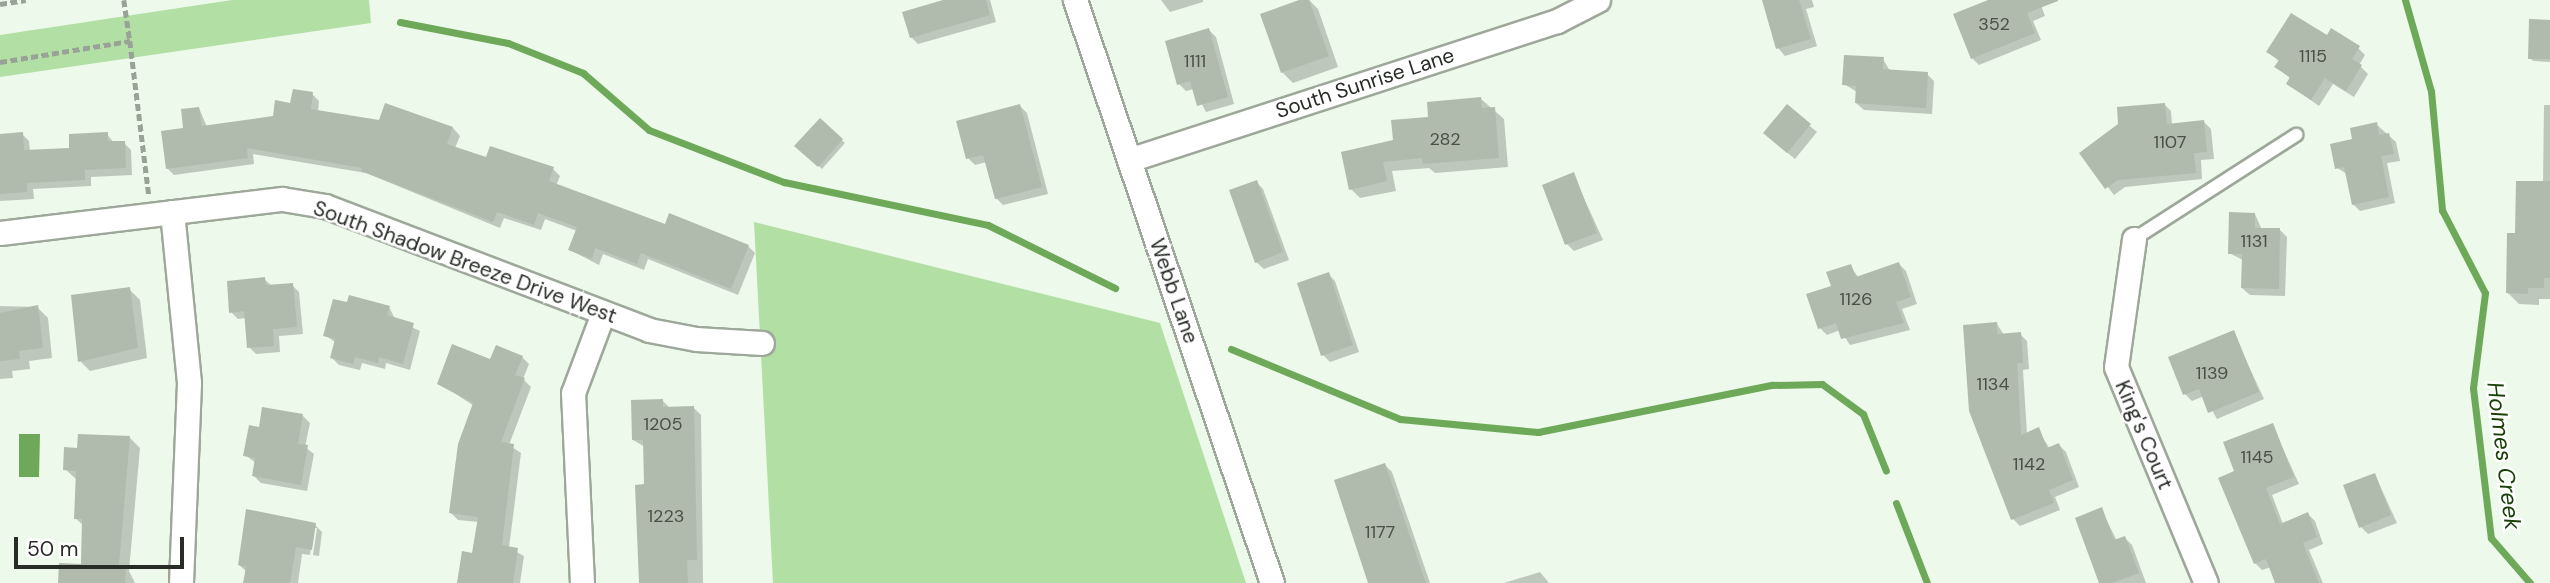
<!DOCTYPE html>
<style>
body{margin:0}
#map{position:relative;width:2550px;height:583px;overflow:hidden;background:#edf9ea;font-family:"DM Sans",sans-serif}
div>[style]{position:absolute}
.green>*{inset:0;background:#b2dfa3}
.water>*{inset:0;background:#6da959}
.shadow>*{inset:0;background:#0003}
.stream>*{height:7px;margin:-3.5px;padding:0 3.5px;transform-origin:3.5px;border-radius:3.5px;background:#6da959}
.building>*{inset:0;background:#b0bbad}
.path>*{height:4.5px;margin-top:-2.25px;transform-origin:0;background:repeating-linear-gradient(90deg,#99a297 0 7px,transparent 0 10.5px)}
.roads{filter:drop-shadow(2px 0 #9da89a) drop-shadow(-2px 0 #9da89a) drop-shadow(0 2px #9da89a) drop-shadow(0 -2px #9da89a)}
.service>*{height:12px;margin:-6px;padding:0 6px;transform-origin:6px;border-radius:6px;background:#fff}
.minor>*{height:23px;margin:-11.5px;padding:0 11.5px;transform-origin:11.5px;border-radius:11.5px;background:#fff}
span{translate:-50% -50%;white-space:nowrap;text-align:center;line-height:1.15;-webkit-text-stroke:5px #fff;paint-order:stroke}
.number-label{font-size:18px;color:#4a5048}
.number-label span{-webkit-text-stroke-width:0}
.street-label{font-size:21px;color:#282c27}
.water-label{font-size:23px;color:#194007;font-style:italic}
.scale{position:absolute;left:14px;top:537px;width:170px;height:32px;box-sizing:border-box;border:4px solid #282c27;border-top:0;padding-left:9px;font-size:21px;line-height:24px;white-space:nowrap;color:#282c27;-webkit-text-stroke:5px #fff;paint-order:stroke}
</style>
<div id="map">
<div class="green">
<div style="clip-path:polygon(232px 0,369px 0,371px 23px,0 77px,0 35px)"></div>
<div style="clip-path:polygon(754px 222px,1160px 323px,1246px 583px,773px 583px)"></div>
</div>
<div class="water">
<div style="clip-path:polygon(19px 434px,40px 434px,39px 477px,19px 477px)"></div>
</div>
<div class="shadow">
<div style="clip-path:polygon(949px 0,990px 0,996px 22px,918px 44px,911px 37px)"></div>
<div style="clip-path:polygon(1161px 0,1203px 0,1203px 2px,1170px 12px)"></div>
<div style="clip-path:polygon(1309px 0,1318px 9px,1338px 67px,1293px 83px,1283px 73px,1262px 15px)"></div>
<div style="clip-path:polygon(1764px 0,1812px 0,1814px 7px,1806px 9px,1817px 46px,1785px 56px,1778px 48px)"></div>
<div style="clip-path:polygon(1993px 0,2039px 0,2045px 16px,2033px 21px,2041px 40px,1979px 65px,1972px 58px)"></div>
<div style="clip-path:polygon(2550px 22px,2550px 62px,2533px 61px,2530px 58px)"></div>
<div style="clip-path:polygon(1209px 30px,1216px 37px,1234px 104px,1206px 112px,1194px 89px,1186px 91px,1179px 84px)"></div>
<div style="clip-path:polygon(2358px 48px,2365px 55px,2359px 65px,2368px 74px,2354px 97px,2333px 84px,2319px 106px,2288px 84px,2291px 79px,2276px 67px,2280px 62px,2268px 52px)"></div>
<div style="clip-path:polygon(1883px 59px,1890px 71px,1927px 74px,1934px 81px,1932px 114px,1864px 110px,1856px 103px,1857px 92px,1844px 84px)"></div>
<div style="clip-path:polygon(312px 94px,319px 101px,318px 112px,380px 122px,386px 105px,453px 128px,460px 136px,455px 148px,487px 159px,553px 169px,560px 176px,556px 186px,666px 226px,748px 246px,755px 253px,738px 295px,648px 259px,644px 270px,603px 254px,599px 265px,570px 250px,577px 231px,545px 219px,541px 230px,504px 218px,500px 228px,366px 173px,253px 154px,254px 164px,174px 175px,167px 168px,199px 108px,207px 127px,274px 118px)"></div>
<div style="clip-path:polygon(1481px 99px,1504px 119px,1508px 167px,1435px 173px,1429px 168px,1392px 171px,1396px 191px,1360px 198px,1351px 189px,1395px 142px,1430px 118px)"></div>
<div style="clip-path:polygon(2164px 104px,2171px 111px,2172px 125px,2204px 122px,2211px 129px,2214px 159px,2201px 160px,2202px 179px,2125px 187px,2114px 195px,2081px 153px)"></div>
<div style="clip-path:polygon(2544px 105px,2550px 105px,2550px 299px,2539px 299px,2539px 305px,2519px 304px,2508px 293px,2516px 235px,2543px 183px)"></div>
<div style="clip-path:polygon(1020px 106px,1027px 113px,1048px 194px,1003px 205px,996px 198px,987px 162px,975px 165px,968px 158px)"></div>
<div style="clip-path:polygon(1787px 107px,1817px 132px,1795px 159px,1772px 140px)"></div>
<div style="clip-path:polygon(820px 120px,845px 143px,822px 169px,797px 146px)"></div>
<div style="clip-path:polygon(2376px 124px,2396px 142px,2400px 161px,2387px 163px,2395px 203px,2360px 211px,2353px 204px,2347px 174px,2337px 168px,2354px 140px)"></div>
<div style="clip-path:polygon(22px 134px,29px 141px,30px 152px,71px 150px,107px 134px,114px 143px,124px 143px,131px 150px,132px 175px,91px 177px,91px 186px,33px 189px,34px 199px,0 201px,0 135px)"></div>
<div style="clip-path:polygon(1573px 174px,1603px 240px,1574px 251px,1567px 244px)"></div>
<div style="clip-path:polygon(1256px 182px,1263px 189px,1289px 260px,1264px 269px,1256px 262px)"></div>
<div style="clip-path:polygon(2255px 214px,2262px 230px,2280px 230px,2287px 237px,2285px 296px,2250px 295px,2242px 288px,2243px 260px,2229px 253px)"></div>
<div style="clip-path:polygon(1899px 264px,1906px 271px,1917px 304px,1902px 309px,1910px 330px,1850px 345px,1840px 330px,1827px 335px,1820px 328px,1833px 287px,1850px 266px,1859px 278px)"></div>
<div style="clip-path:polygon(1328px 274px,1335px 281px,1359px 352px,1330px 362px,1323px 355px)"></div>
<div style="clip-path:polygon(264px 279px,272px 286px,292px 285px,299px 292px,303px 334px,279px 336px,280px 352px,256px 354px,249px 347px,247px 318px,238px 319px,231px 312px)"></div>
<div style="clip-path:polygon(129px 289px,140px 300px,147px 358px,90px 371px,80px 361px)"></div>
<div style="clip-path:polygon(0 306px,37px 307px,48px 318px,52px 358px,29px 361px,30px 369px,12px 371px,13px 378px,0 379px)"></div>
<div style="clip-path:polygon(389px 307px,395px 319px,420px 331px,410px 370px,386px 363px,385px 369px,362px 363px,360px 370px,339px 365px,332px 358px,336px 343px,325px 335px)"></div>
<div style="clip-path:polygon(1997px 324px,2004px 335px,2020px 334px,2027px 341px,2029px 369px,2023px 370px,2027px 434px,2038px 430px,2050px 449px,2059px 445px,2066px 452px,2079px 487px,2055px 497px,2060px 510px,2020px 526px,2013px 519px)"></div>
<div style="clip-path:polygon(2233px 332px,2264px 399px,2217px 419px,2204px 396px,2192px 401px,2185px 394px)"></div>
<div style="clip-path:polygon(522px 357px,529px 364px,523px 379px,531px 387px,509px 445px,521px 453px,509px 548px,524px 556px,520px 583px,458px 583px,474px 555px,479px 522px,458px 520px,451px 513px,474px 406px,439px 383px,491px 361px)"></div>
<div style="clip-path:polygon(663px 401px,670px 408px,694px 408px,701px 415px,703px 583px,641px 583px,645px 447px,633px 440px)"></div>
<div style="clip-path:polygon(303px 416px,310px 423px,305px 447px,314px 454px,307px 491px,261px 483px,254px 476px,256px 463px,245px 455px,260px 429px)"></div>
<div style="clip-path:polygon(2272px 425px,2299px 484px,2272px 495px,2283px 524px,2308px 514px,2315px 521px,2323px 544px,2309px 550px,2323px 583px,2277px 583px,2271px 567px,2262px 570px,2255px 563px,2237px 472px)"></div>
<div style="clip-path:polygon(130px 438px,140px 448px,129px 571px,135px 583px,60px 583px,83px 566px,84px 526px,75px 518px,77px 480px,65px 469px,79px 449px)"></div>
<div style="clip-path:polygon(1385px 465px,1392px 472px,1430px 583px,1370px 583px)"></div>
<div style="clip-path:polygon(2375px 475px,2397px 523px,2368px 534px,2361px 527px)"></div>
<div style="clip-path:polygon(2101px 509px,2117px 541px,2125px 538px,2132px 545px,2146px 583px,2101px 583px)"></div>
<div style="clip-path:polygon(315px 525px,322px 532px,319px 556px,313px 555px,317px 528px,313px 528px,310px 555px,302px 554px,298px 583px,247px 583px,247px 572px,239px 565px)"></div>
<div style="clip-path:polygon(1540px 572px,1549px 583px,1504px 583px)"></div>
</div>
<div class="stream">
<div style="left:2405px;top:0;width:95px;rotate:74.1deg"></div>
<div style="left:2431px;top:91px;width:120px;rotate:84.7deg"></div>
<div style="left:2442px;top:210px;width:93px;rotate:62.6deg"></div>
<div style="left:2485px;top:293px;width:96px;rotate:97.2deg"></div>
<div style="left:2473px;top:388px;width:151px;rotate:83.2deg"></div>
<div style="left:2491px;top:538px;width:60px;rotate:49.1deg"></div>
<div style="left:400px;top:22px;width:110px;rotate:11deg"></div>
<div style="left:508px;top:43px;width:81px;rotate:21.8deg"></div>
<div style="left:583px;top:73px;width:87px;rotate:40.8deg"></div>
<div style="left:649px;top:130px;width:145px;rotate:21.1deg"></div>
<div style="left:784px;top:182px;width:208px;rotate:11.9deg"></div>
<div style="left:988px;top:225px;width:142px;rotate:26.4deg"></div>
<div style="left:1231px;top:349px;width:183px;rotate:22.5deg"></div>
<div style="left:1400px;top:419px;width:139px;rotate:5.4deg"></div>
<div style="left:1538px;top:432px;width:239px;rotate:-11.4deg"></div>
<div style="left:1772px;top:385px;width:50px;rotate:-1.1deg"></div>
<div style="left:1822px;top:384px;width:51px;rotate:36.2deg"></div>
<div style="left:1863px;top:414px;width:61px;rotate:68deg"></div>
<div style="left:1896px;top:503px;width:86px;rotate:68.8deg"></div>
</div>
<div class="building">
<div style="clip-path:polygon(943px 0,986px 0,990px 15px,910px 38px,902px 12px)"></div>
<div style="clip-path:polygon(1299px 0,1309px 0,1329px 56px,1281px 73px,1260px 14px)"></div>
<div style="clip-path:polygon(1762px 0,1799px 0,1811px 39px,1776px 49px)"></div>
<div style="clip-path:polygon(1988px 0,2058px 0,2058px 1px,2027px 13px,2035px 33px,1971px 59px,1953px 14px)"></div>
<div style="clip-path:polygon(2291px 13px,2327px 35px,2331px 28px,2360px 46px,2352px 59px,2362px 65px,2346px 91px,2325px 78px,2311px 100px,2286px 84px,2290px 77px,2274px 67px,2279px 60px,2266px 52px)"></div>
<div style="clip-path:polygon(2529px 19px,2550px 20px,2550px 59px,2528px 59px)"></div>
<div style="clip-path:polygon(1209px 28px,1228px 97px,1197px 106px,1190px 81px,1177px 85px,1165px 41px)"></div>
<div style="clip-path:polygon(1844px 55px,1884px 57px,1883px 69px,1928px 72px,1926px 108px,1855px 103px,1856px 86px,1842px 85px)"></div>
<div style="clip-path:polygon(293px 89px,313px 92px,311px 109px,379px 120px,385px 103px,453px 127px,447px 144px,486px 157px,490px 146px,554px 167px,549px 181px,665px 224px,669px 213px,749px 245px,731px 289px,641px 253px,637px 264px,595px 248px,592px 259px,568px 250px,577px 227px,538px 213px,534px 225px,497px 212px,493px 222px,361px 171px,362px 168px,247px 148px,248px 158px,166px 169px,161px 131px,183px 128px,181px 109px,199px 107px,202px 126px,273px 116px,275px 100px,290px 103px)"></div>
<div style="clip-path:polygon(1481px 97px,1482px 108px,1495px 107px,1499px 158px,1423px 164px,1422px 158px,1383px 162px,1387px 181px,1349px 190px,1341px 152px,1393px 140px,1391px 120px,1428px 117px,1427px 102px)"></div>
<div style="clip-path:polygon(2165px 103px,2167px 124px,2204px 120px,2207px 152px,2194px 153px,2196px 173px,2118px 180px,2105px 189px,2079px 153px,2118px 124px,2117px 107px)"></div>
<div style="clip-path:polygon(1020px 104px,1042px 187px,995px 199px,983px 155px,966px 159px,956px 121px)"></div>
<div style="clip-path:polygon(1787px 104px,1811px 124px,1787px 153px,1763px 133px)"></div>
<div style="clip-path:polygon(820px 118px,843px 139px,818px 167px,794px 146px)"></div>
<div style="clip-path:polygon(2377px 122px,2379px 135px,2389px 133px,2394px 154px,2381px 156px,2389px 197px,2352px 205px,2344px 167px,2335px 169px,2330px 144px,2352px 139px,2350px 128px)"></div>
<div style="clip-path:polygon(23px 132px,24px 150px,69px 148px,69px 134px,108px 132px,108px 141px,125px 141px,126px 168px,85px 170px,85px 180px,27px 183px,27px 192px,0 194px,0 134px)"></div>
<div style="clip-path:polygon(1574px 172px,1597px 233px,1565px 245px,1542px 185px)"></div>
<div style="clip-path:polygon(1257px 180px,1283px 252px,1255px 263px,1229px 190px)"></div>
<div style="clip-path:polygon(2516px 181px,2550px 181px,2550px 278px,2544px 278px,2544px 288px,2528px 288px,2528px 294px,2506px 293px,2507px 233px,2515px 233px)"></div>
<div style="clip-path:polygon(2229px 212px,2255px 213px,2255px 228px,2280px 228px,2279px 289px,2241px 288px,2242px 254px,2228px 254px)"></div>
<div style="clip-path:polygon(1899px 262px,1911px 297px,1896px 302px,1904px 323px,1841px 339px,1836px 323px,1818px 329px,1806px 294px,1831px 286px,1826px 272px,1851px 264px,1856px 277px)"></div>
<div style="clip-path:polygon(1329px 272px,1353px 345px,1321px 356px,1297px 283px)"></div>
<div style="clip-path:polygon(265px 277px,266px 285px,293px 283px,297px 327px,273px 329px,274px 346px,247px 348px,244px 311px,229px 313px,227px 281px)"></div>
<div style="clip-path:polygon(130px 287px,138px 348px,78px 362px,71px 295px)"></div>
<div style="clip-path:polygon(349px 295px,390px 306px,387px 315px,414px 323px,403px 364px,379px 357px,378px 363px,355px 357px,353px 364px,330px 358px,335px 339px,323px 336px,333px 299px,347px 302px)"></div>
<div style="clip-path:polygon(38px 305px,43px 348px,19px 351px,20px 359px,0 361px,0 313px)"></div>
<div style="clip-path:polygon(1997px 322px,1998px 334px,2021px 332px,2023px 363px,2017px 363px,2021px 435px,2039px 427px,2047px 448px,2059px 443px,2073px 480px,2049px 490px,2054px 503px,2011px 520px,1969px 411px,1963px 325px)"></div>
<div style="clip-path:polygon(2234px 330px,2259px 392px,2208px 413px,2199px 389px,2183px 395px,2168px 357px)"></div>
<div style="clip-path:polygon(452px 344px,490px 359px,496px 345px,523px 356px,515px 375px,525px 378px,501px 442px,514px 444px,502px 545px,518px 548px,513px 583px,457px 583px,462px 551px,472px 553px,478px 517px,449px 513px,458px 444px,473px 403px,437px 384px)"></div>
<div style="clip-path:polygon(663px 399px,663px 407px,694px 406px,697px 560px,687px 560px,688px 583px,639px 583px,635px 485px,644px 484px,643px 440px,632px 440px,631px 400px)"></div>
<div style="clip-path:polygon(262px 407px,303px 414px,298px 444px,308px 445px,301px 485px,252px 476px,255px 458px,243px 456px,249px 425px,259px 427px)"></div>
<div style="clip-path:polygon(2273px 423px,2294px 477px,2266px 488px,2280px 524px,2308px 512px,2317px 537px,2303px 543px,2319px 583px,2275px 583px,2266px 559px,2254px 564px,2218px 478px,2234px 471px,2223px 442px)"></div>
<div style="clip-path:polygon(78px 434px,130px 436px,119px 565px,126px 565px,125px 583px,58px 583px,59px 563px,81px 564px,82px 519px,74px 519px,76px 471px,63px 470px,64px 447px,77px 448px)"></div>
<div style="clip-path:polygon(1385px 463px,1426px 583px,1368px 583px,1334px 480px)"></div>
<div style="clip-path:polygon(2375px 473px,2391px 515px,2359px 528px,2343px 485px)"></div>
<div style="clip-path:polygon(2102px 507px,2114px 540px,2125px 536px,2139px 573px,2112px 583px,2099px 583px,2075px 518px)"></div>
<div style="clip-path:polygon(246px 509px,316px 523px,312px 550px,296px 547px,290px 583px,243px 583px,246px 567px,238px 565px)"></div>
</div>
<div class="path">
<div style="left:124px;top:0;width:41px;rotate:81.7deg"></div>
<div style="left:0;top:4px;width:26px;rotate:-9deg"></div>
<div style="left:0;top:62px;width:132px;rotate:-9.2deg"></div>
<div style="left:130px;top:41px;width:155px;rotate:83deg"></div>
</div>
<div class="roads">
<div class="service">
<div style="left:2134px;top:239px;width:193px;rotate:-32.7deg"></div>
</div>
<div class="minor">
<div style="left:1075px;top:0;width:615px;rotate:71.33deg"></div>
<div style="left:1129px;top:160px;width:450px;rotate:-18deg"></div>
<div style="left:1557px;top:21px;width:46px;rotate:-27.1deg"></div>
<div style="left:172px;top:212px;width:172px;rotate:84.3deg"></div>
<div style="left:189px;top:383px;width:200px;rotate:92.3deg"></div>
<div style="left:0;top:233px;width:284px;rotate:-6.9deg"></div>
<div style="left:282px;top:199px;width:44px;rotate:9.2deg"></div>
<div style="left:325px;top:206px;width:347px;rotate:20.9deg"></div>
<div style="left:649px;top:330px;width:48px;rotate:10.8deg"></div>
<div style="left:696px;top:339px;width:66px;rotate:3.5deg"></div>
<div style="left:2134px;top:239px;width:129px;rotate:98deg"></div>
<div style="left:2116px;top:367px;width:234px;rotate:67.4deg"></div>
<div style="left:582px;top:583px;width:190px;rotate:-92.7deg"></div>
<div style="left:573px;top:393px;width:85px;rotate:-69.4deg"></div>
</div>
</div>
<div class="number-label">
<span style="left:1994px;top:24px">352</span>
<span style="left:2313px;top:56px">1115</span>
<span style="left:1195px;top:61px">1111</span>
<span style="left:1445px;top:139px">282</span>
<span style="left:2170px;top:142px">1107</span>
<span style="left:2254px;top:241px">1131</span>
<span style="left:1856px;top:299px">1126</span>
<span style="left:2212px;top:373px">1139</span>
<span style="left:1993px;top:384px">1134</span>
<span style="left:663px;top:424px">1205</span>
<span style="left:2257px;top:457px">1145</span>
<span style="left:2029px;top:464px">1142</span>
<span style="left:666px;top:516px">1223</span>
<span style="left:1380px;top:532px">1177</span>
</div>
<div class="street-label">
<span style="left:1365px;top:83px;rotate:-18deg">South Sunrise Lane</span>
<span style="left:465px;top:262px;rotate:20deg">South Shadow Breeze Drive West</span>
<span style="left:1174px;top:291px;rotate:71deg">Webb Lane</span>
<span style="left:2144px;top:435px;rotate:67deg">King's Court</span>
</div>
<div class="water-label">
<span style="left:2504px;top:456px;rotate:83deg">Holmes Creek</span>
</div>
<div class="scale">50 m</div>
</div>
